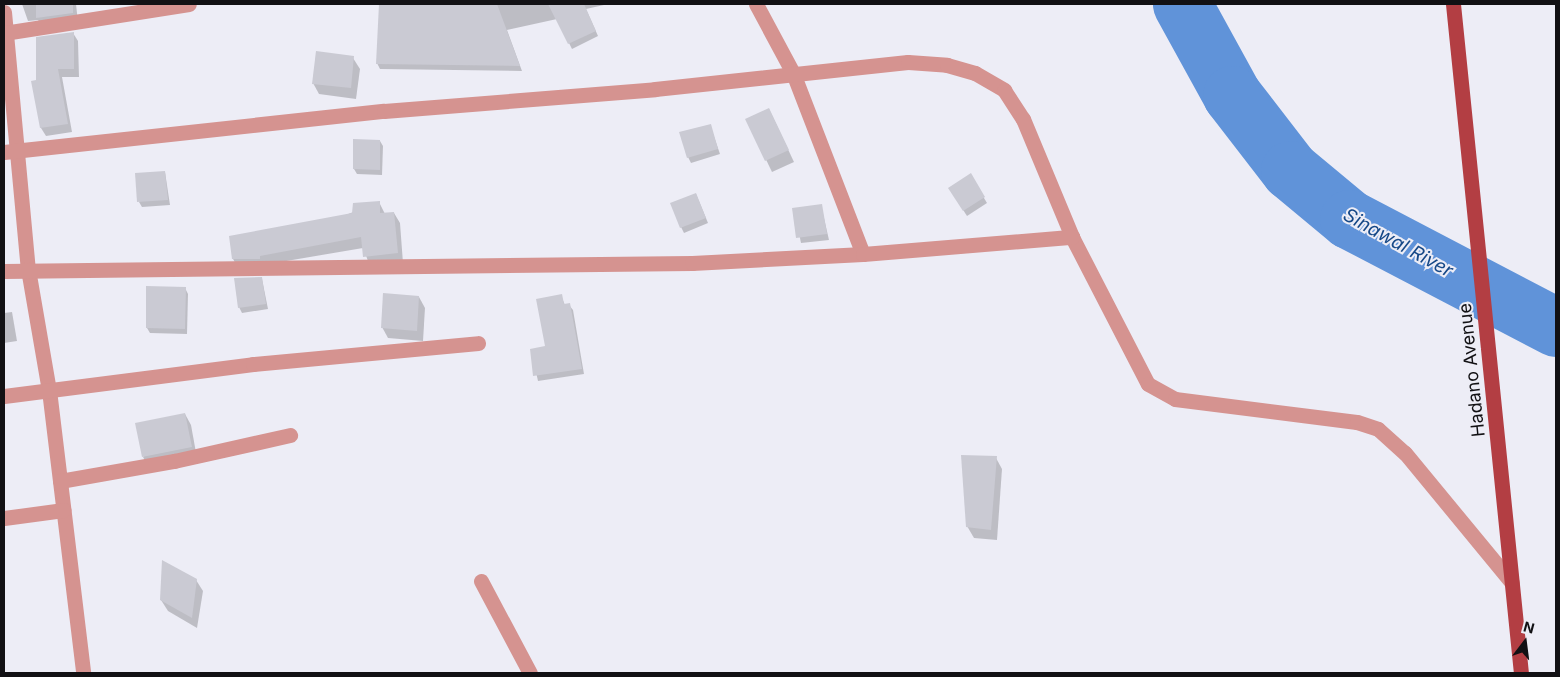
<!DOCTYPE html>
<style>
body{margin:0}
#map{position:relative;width:1560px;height:677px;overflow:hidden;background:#ededf6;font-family:Inter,sans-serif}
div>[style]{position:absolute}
.shadow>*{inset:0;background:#0003}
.river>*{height:59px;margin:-29.5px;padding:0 29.5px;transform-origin:29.5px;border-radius:29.5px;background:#6093d9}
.building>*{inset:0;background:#cacad3}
.service>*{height:15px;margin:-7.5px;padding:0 7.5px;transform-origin:7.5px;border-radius:7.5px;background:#d59390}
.minor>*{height:15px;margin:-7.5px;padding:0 7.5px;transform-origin:7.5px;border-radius:7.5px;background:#d59390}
.primary>*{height:15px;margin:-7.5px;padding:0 7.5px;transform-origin:7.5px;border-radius:7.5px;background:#b33e43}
span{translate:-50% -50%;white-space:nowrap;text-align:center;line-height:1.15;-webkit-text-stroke:4px #ededf6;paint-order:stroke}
.street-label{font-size:18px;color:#121114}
.water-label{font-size:19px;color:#164887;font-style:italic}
.frame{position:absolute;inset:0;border:5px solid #121114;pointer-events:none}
.north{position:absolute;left:1500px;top:617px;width:50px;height:50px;-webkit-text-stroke:4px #ededf6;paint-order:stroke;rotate:15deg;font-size:14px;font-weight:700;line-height:20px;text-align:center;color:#121114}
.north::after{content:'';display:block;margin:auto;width:18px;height:22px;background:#121114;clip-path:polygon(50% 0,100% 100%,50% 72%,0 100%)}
</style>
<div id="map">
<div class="shadow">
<div style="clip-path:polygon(22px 4px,76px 4px,78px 22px,43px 28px,38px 20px,28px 21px)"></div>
<div style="clip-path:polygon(381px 4px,603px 4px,604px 5px,586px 9px,598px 36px,572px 49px,557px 19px,507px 30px,522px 71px,380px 69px,377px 63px)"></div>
<div style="clip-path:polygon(73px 33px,78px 41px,79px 77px,62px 77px,72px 132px,46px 136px,41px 128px,33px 82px,37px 81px)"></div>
<div style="clip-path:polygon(353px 58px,360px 69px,356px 99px,319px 94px,313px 83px)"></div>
<div style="clip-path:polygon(769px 109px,794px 162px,772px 172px,747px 120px)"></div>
<div style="clip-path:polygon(710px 125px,720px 154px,691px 163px,688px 157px)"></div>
<div style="clip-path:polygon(380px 141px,383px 146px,382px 175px,357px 174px,354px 169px)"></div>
<div style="clip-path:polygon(165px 172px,170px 205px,142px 207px,139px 202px)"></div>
<div style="clip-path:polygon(970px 175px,987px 203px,967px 216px,949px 188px)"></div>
<div style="clip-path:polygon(696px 194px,708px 223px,684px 233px,681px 227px)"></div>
<div style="clip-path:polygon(379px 202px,385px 214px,394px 213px,400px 223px,403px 263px,370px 266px,363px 248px,239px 269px,233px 259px)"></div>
<div style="clip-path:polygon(821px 205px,829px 240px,801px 243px,794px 209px)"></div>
<div style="clip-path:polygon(262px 279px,268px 309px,242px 313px,239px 307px)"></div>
<div style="clip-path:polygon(185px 288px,188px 294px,187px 334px,150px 333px,147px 328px)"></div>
<div style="clip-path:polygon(561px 296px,565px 305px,569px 305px,573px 310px,584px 374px,538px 381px,531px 350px,546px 347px)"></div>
<div style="clip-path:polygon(419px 297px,425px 308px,423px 341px,388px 338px,382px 327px)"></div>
<div style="clip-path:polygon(12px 312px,17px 341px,4px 343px,4px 313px)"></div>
<div style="clip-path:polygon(185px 414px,191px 425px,197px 458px,149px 468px,143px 457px)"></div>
<div style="clip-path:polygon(996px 458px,1002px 469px,997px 540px,974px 538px,967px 526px)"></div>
<div style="clip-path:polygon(196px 580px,203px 591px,197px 628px,168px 611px,161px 600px)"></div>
</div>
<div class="river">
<div style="left:1182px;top:4px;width:104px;rotate:61.2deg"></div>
<div style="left:1232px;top:95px;width:95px;rotate:52.3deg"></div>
<div style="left:1290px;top:170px;width:77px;rotate:39.7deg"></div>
<div style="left:1349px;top:219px;width:233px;rotate:27.6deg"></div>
</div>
<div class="building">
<div style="clip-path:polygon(36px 4px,73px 4px,73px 13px,36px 18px)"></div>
<div style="clip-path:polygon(379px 4px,497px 4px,520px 66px,376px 64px)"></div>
<div style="clip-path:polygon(548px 4px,584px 4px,596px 31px,568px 44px)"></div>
<div style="clip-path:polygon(74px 32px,74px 69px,58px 69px,68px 124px,40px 128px,31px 81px,36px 80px,36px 37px)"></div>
<div style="clip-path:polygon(316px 51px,354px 56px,351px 88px,312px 84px)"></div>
<div style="clip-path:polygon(769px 108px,789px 150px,765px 161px,745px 119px)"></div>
<div style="clip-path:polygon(711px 124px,718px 149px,687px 158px,679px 132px)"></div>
<div style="clip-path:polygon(353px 139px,380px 140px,380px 170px,353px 169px)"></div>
<div style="clip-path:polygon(165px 171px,168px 200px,137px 202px,135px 173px)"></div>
<div style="clip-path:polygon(971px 173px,985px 197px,963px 211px,948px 188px)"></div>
<div style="clip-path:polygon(696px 193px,706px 218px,680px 228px,670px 203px)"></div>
<div style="clip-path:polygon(380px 201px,380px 213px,394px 212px,398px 253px,363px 257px,361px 237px,260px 256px,260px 259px,232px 259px,229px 236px,352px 213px,353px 203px)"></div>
<div style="clip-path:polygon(822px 204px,827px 234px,796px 238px,792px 208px)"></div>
<div style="clip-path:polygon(262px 277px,266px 304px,238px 308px,234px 278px)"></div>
<div style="clip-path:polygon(146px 286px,186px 287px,185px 329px,146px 328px)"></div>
<div style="clip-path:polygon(383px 293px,419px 296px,417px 331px,381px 328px)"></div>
<div style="clip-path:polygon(562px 294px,564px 304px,570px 303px,582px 369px,533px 376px,530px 349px,545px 346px,536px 299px)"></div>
<div style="clip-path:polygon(185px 413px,192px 447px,142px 457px,135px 423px)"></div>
<div style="clip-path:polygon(961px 455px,997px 456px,991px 530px,966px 527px)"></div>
<div style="clip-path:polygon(162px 560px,197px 579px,192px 618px,160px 600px)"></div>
</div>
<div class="service">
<div style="left:481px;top:581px;width:104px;rotate:62deg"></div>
</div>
<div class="minor">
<div style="left:756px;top:4px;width:78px;rotate:61.8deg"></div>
<div style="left:793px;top:73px;width:194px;rotate:68.9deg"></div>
<div style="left:4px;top:12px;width:258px;rotate:84.7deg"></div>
<div style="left:28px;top:269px;width:123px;rotate:80.2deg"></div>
<div style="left:49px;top:390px;width:285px;rotate:83.1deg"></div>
<div style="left:4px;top:33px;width:187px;rotate:-8.9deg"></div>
<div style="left:4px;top:152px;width:382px;rotate:-6.2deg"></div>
<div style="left:384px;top:111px;width:272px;rotate:-4.6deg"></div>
<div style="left:655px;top:89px;width:254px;rotate:-6.1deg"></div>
<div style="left:908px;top:62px;width:39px;rotate:4deg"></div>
<div style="left:947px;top:65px;width:29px;rotate:16deg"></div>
<div style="left:975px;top:73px;width:34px;rotate:30deg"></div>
<div style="left:1004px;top:90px;width:35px;rotate:57deg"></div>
<div style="left:1023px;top:119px;width:128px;rotate:67.4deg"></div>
<div style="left:1072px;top:237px;width:165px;rotate:62.7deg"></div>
<div style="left:1148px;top:384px;width:31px;rotate:29deg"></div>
<div style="left:1175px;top:399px;width:183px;rotate:7.2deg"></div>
<div style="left:1357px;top:422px;width:22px;rotate:18deg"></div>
<div style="left:1378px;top:429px;width:36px;rotate:42deg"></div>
<div style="left:1405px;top:453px;width:168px;rotate:50.5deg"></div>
<div style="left:4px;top:271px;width:688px;rotate:-0.67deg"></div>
<div style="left:692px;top:263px;width:171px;rotate:-3deg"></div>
<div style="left:863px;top:254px;width:210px;rotate:-4.7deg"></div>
<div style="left:4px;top:396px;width:251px;rotate:-7.3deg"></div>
<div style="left:253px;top:364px;width:226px;rotate:-5.3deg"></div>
<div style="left:60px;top:481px;width:116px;rotate:-10deg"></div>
<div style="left:174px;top:461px;width:119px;rotate:-12.6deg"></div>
<div style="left:4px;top:518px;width:60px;rotate:-7.7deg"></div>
</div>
<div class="primary">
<div style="left:1453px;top:4px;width:672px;rotate:84.2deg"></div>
</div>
<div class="street-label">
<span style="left:1472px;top:370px;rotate:-96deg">Hadano Avenue</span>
</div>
<div class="water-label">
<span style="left:1398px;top:243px;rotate:29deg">Sinawal River</span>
</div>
<div class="frame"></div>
<div class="north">N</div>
</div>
